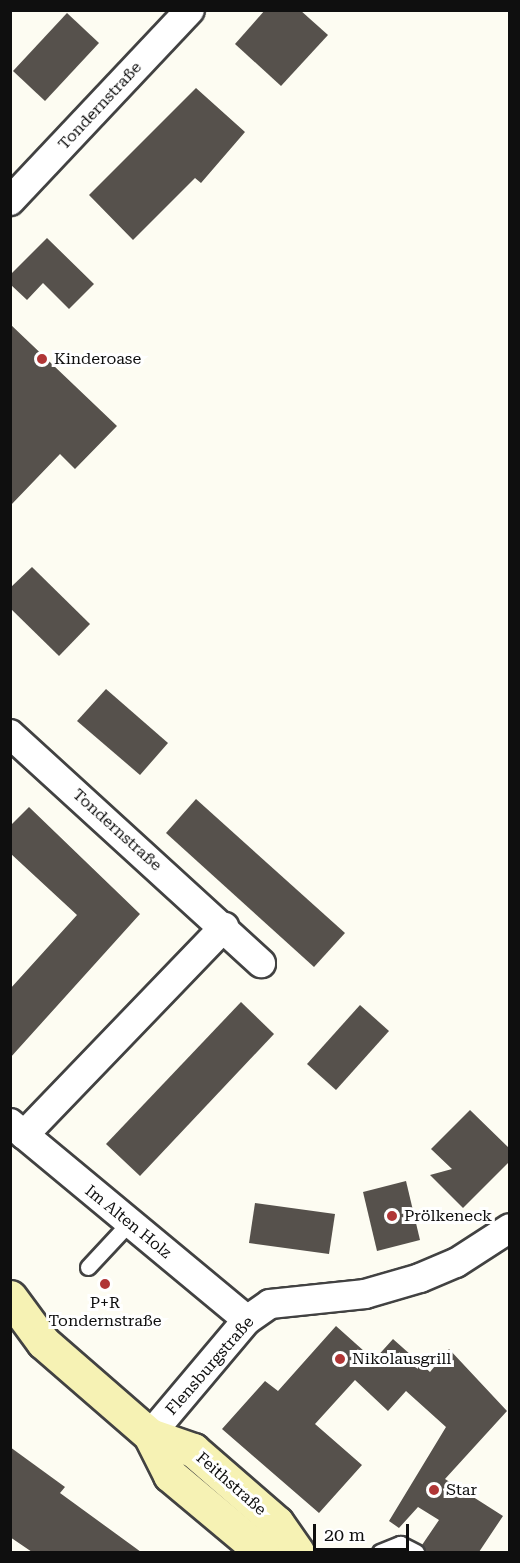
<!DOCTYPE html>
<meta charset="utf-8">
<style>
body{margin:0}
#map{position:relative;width:520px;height:1563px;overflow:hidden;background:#fdfcf2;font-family:"Roboto Serif",serif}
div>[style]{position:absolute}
.building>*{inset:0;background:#56514c}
.roads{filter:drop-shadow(2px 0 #424242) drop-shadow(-2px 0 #424242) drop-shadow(0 2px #424242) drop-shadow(0 -2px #424242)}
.service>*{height:15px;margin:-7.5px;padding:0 7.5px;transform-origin:7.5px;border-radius:7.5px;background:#fff}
.minor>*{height:28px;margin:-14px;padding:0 14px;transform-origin:14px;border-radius:14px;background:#fff}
.secondary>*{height:33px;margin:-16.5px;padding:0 16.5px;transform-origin:16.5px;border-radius:16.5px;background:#f6f2b4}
.dots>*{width:16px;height:16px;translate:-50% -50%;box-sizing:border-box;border:3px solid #fff;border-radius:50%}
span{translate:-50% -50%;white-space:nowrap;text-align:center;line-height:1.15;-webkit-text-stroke:6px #fff;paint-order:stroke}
.street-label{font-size:16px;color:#0f0f0f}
.poi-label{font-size:16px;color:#0f0f0f}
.left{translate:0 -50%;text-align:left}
.frame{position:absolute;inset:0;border:12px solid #0f0f0f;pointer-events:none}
.scale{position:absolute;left:313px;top:1524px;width:96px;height:27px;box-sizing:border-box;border:3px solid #0f0f0f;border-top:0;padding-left:8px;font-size:18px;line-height:21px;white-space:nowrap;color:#0f0f0f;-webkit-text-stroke:4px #fff;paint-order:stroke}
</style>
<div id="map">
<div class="building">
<div style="clip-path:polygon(265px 10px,300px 10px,328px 35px,281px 86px,235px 44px)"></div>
<div style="clip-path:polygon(67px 13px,99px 43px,45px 101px,13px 71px)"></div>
<div style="clip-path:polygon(196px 88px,245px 132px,201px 183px,195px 178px,133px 240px,89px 195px)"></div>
<div style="clip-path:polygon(47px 238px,94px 284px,69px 309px,43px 283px,27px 300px,10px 284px,10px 275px)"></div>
<div style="clip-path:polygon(10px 324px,117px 426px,75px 469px,60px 454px,10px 506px)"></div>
<div style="clip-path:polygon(32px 567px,90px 624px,59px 656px,10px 608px,10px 588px)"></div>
<div style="clip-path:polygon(106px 689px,168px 743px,140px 775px,77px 721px)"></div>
<div style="clip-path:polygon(196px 799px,345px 933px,314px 967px,166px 833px)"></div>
<div style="clip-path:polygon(29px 807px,140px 914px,10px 1058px,10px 989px,77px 915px,10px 853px,10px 826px)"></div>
<div style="clip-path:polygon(241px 1002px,274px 1034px,140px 1176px,106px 1144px)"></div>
<div style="clip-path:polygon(360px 1005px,389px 1031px,336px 1090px,307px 1064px)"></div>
<div style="clip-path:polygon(470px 1110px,510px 1149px,510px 1161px,463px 1208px,430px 1175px,452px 1169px,431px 1149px)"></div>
<div style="clip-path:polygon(406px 1181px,420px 1240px,377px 1251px,363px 1192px)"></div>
<div style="clip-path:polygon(255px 1203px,335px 1214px,329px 1254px,249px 1243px)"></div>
<div style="clip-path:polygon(336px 1326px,374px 1360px,393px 1339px,430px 1372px,449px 1349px,507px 1411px,445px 1479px,503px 1516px,479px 1552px,426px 1552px,422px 1545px,439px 1520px,418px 1507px,399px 1528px,389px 1521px,446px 1427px,406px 1391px,388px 1411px,355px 1380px,315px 1424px,362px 1465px,319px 1513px,222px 1429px,265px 1381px,278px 1391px)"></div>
<div style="clip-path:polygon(10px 1447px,65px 1487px,60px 1493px,141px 1552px,32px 1552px,10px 1537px)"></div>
</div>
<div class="roads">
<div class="service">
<div style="left:88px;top:1267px;width:59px;rotate:-47.1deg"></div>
<div style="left:380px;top:1552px;width:22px;rotate:-22deg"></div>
<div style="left:400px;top:1544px;width:18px;rotate:27deg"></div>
</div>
<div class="minor">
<div style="left:10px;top:201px;width:262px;rotate:-46.7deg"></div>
<div style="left:10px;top:734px;width:340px;rotate:42.4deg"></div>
<div style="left:10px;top:1123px;width:308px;rotate:39.7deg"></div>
<div style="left:24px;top:1135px;width:289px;rotate:-46.1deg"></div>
<div style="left:150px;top:1435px;width:150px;rotate:-49.9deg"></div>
<div style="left:247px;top:1320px;width:28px;rotate:-35deg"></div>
<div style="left:270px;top:1304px;width:96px;rotate:-6deg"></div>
<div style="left:365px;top:1294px;width:57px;rotate:-16.2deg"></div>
<div style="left:420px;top:1278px;width:39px;rotate:-23deg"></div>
<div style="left:456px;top:1263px;width:64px;rotate:-32.9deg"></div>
</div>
<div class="secondary">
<div style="left:10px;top:1297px;width:56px;rotate:53.7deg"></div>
<div style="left:43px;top:1342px;width:142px;rotate:41deg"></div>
<div style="left:150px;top:1435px;width:46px;rotate:19.2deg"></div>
<div style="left:193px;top:1450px;width:111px;rotate:41deg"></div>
<div style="left:277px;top:1523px;width:35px;rotate:55deg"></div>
<div style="left:150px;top:1435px;width:45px;rotate:63.4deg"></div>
<div style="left:170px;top:1475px;width:120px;rotate:39.9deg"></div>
</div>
</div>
<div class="dots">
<div style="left:42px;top:359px;background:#b03636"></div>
<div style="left:392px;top:1216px;background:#b03636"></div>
<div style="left:105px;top:1284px;background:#b03636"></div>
<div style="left:340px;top:1359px;background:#b03636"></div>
<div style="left:434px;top:1490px;background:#b03636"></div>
</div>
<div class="street-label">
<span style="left:100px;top:106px;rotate:-47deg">Tondernstraße</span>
<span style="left:117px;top:830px;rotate:42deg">Tondernstraße</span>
<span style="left:128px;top:1222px;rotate:39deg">Im Alten Holz</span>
<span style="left:210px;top:1366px;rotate:-49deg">Flensburgstraße</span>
<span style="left:231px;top:1484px;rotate:41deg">Feithstraße</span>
</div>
<div class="poi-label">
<span class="left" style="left:54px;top:359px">Kinderoase</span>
<span class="left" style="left:404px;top:1216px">Prölkeneck</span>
<span style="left:105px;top:1312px">P+R<br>Tondernstraße</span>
<span class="left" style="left:352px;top:1359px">Nikolausgrill</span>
<span class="left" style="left:446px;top:1490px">Star</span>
</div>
<div class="frame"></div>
<div class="scale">20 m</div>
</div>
